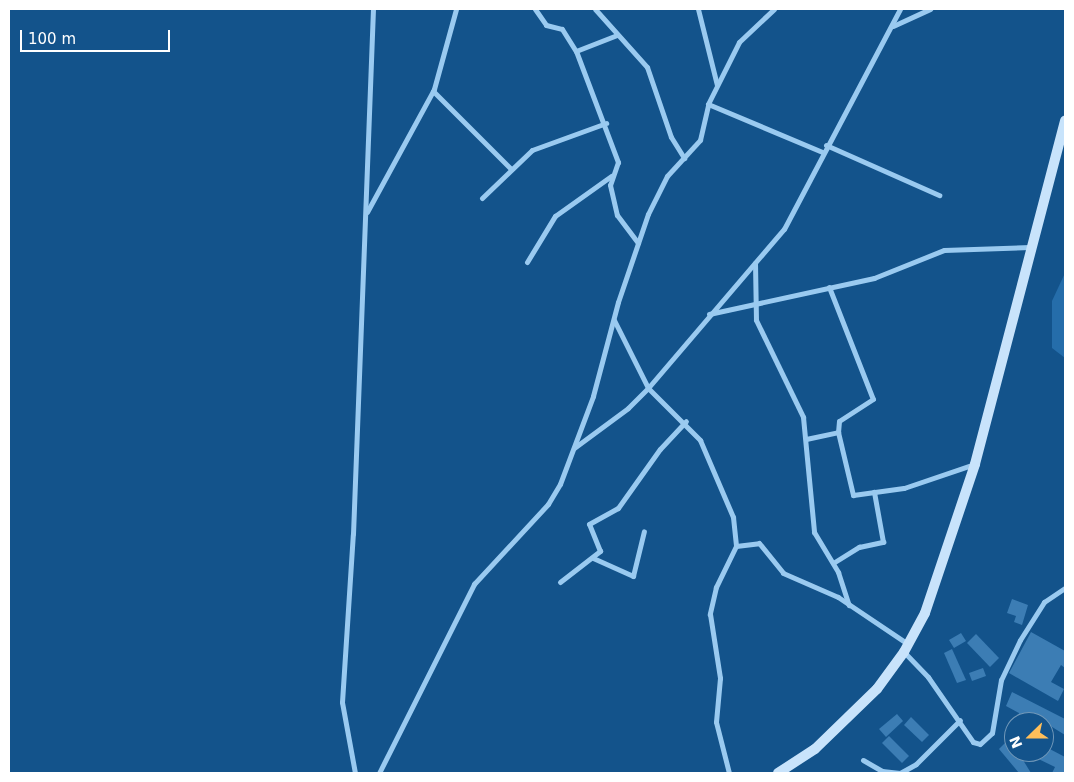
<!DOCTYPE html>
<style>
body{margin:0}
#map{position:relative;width:1074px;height:782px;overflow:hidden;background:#13538b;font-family:"DejaVu Sans",sans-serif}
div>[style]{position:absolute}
.green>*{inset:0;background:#256daa}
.building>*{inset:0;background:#3c7db4}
.street>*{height:5px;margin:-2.5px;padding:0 2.5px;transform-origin:2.5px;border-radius:2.5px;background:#9acaf0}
.secondary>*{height:10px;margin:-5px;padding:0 5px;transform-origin:5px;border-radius:5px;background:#c8e3fb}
span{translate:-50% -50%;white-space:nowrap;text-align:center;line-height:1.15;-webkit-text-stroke:4px #13538b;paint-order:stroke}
.frame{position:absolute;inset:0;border:10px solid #fff;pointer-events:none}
.north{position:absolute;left:1004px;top:712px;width:50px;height:50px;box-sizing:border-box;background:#13538b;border:1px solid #7198b9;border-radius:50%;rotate:248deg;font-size:14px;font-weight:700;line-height:20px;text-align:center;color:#fff}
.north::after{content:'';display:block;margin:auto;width:18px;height:22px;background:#ffbf5a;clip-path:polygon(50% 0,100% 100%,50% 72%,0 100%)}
.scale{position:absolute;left:20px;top:30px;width:150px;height:22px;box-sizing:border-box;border:2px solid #fff;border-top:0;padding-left:6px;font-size:15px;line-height:18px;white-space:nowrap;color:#fff;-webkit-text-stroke:4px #13538b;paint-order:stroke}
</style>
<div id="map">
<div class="green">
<div style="clip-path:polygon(1065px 273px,1065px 358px,1052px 348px,1052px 301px)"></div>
</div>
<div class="building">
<div style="clip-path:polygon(1012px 599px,1028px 605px,1022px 625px,1014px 622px,1016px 616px,1007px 613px)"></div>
<div style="clip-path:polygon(1031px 632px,1065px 651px,1065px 668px,1061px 665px,1051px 682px,1064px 689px,1058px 701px,1009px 673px)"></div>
<div style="clip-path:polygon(961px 633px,966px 641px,954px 648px,949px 640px)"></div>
<div style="clip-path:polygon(976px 634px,999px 658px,990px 667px,967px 643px)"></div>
<div style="clip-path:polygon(952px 649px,966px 680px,957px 683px,944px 653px)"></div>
<div style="clip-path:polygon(983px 668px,986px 676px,972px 681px,969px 673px)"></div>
<div style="clip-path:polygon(1012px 692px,1065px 719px,1065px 735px,1044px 722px,1017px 719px,1019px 713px,1006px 706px)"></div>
<div style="clip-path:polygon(897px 714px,903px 721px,886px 737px,879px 729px)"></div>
<div style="clip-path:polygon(911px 717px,929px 735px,922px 742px,904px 725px)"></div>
<div style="clip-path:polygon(889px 736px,909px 756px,902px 763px,882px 743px)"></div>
<div style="clip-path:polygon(1006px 742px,1018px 752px,1031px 773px,1019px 773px,999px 749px)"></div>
<div style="clip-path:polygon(1044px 746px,1065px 757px,1065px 773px,1052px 773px,1055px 767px,1024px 752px,1044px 752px)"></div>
</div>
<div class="street">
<div style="left:535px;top:9px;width:19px;rotate:55deg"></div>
<div style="left:546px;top:25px;width:16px;rotate:14deg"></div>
<div style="left:562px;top:29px;width:26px;rotate:58deg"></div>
<div style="left:576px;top:51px;width:119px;rotate:69.3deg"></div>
<div style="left:618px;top:162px;width:24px;rotate:109deg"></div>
<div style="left:610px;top:185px;width:31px;rotate:77deg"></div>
<div style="left:617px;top:215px;width:35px;rotate:53deg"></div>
<div style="left:595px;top:9px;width:78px;rotate:48.1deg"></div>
<div style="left:647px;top:67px;width:74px;rotate:71.1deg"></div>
<div style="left:671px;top:137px;width:25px;rotate:58deg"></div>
<div style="left:698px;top:9px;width:78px;rotate:76deg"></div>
<div style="left:893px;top:26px;width:41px;rotate:-24.7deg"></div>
<div style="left:576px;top:51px;width:44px;rotate:-21.3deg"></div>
<div style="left:433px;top:91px;width:110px;rotate:45deg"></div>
<div style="left:708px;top:104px;width:124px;rotate:22.8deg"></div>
<div style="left:826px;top:145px;width:124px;rotate:23.9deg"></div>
<div style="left:482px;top:198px;width:69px;rotate:-43.8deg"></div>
<div style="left:532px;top:150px;width:79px;rotate:-20deg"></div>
<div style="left:367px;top:212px;width:140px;rotate:-61.4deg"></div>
<div style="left:434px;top:89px;width:83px;rotate:-74.6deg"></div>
<div style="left:527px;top:262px;width:54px;rotate:-58.7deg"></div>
<div style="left:555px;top:216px;width:69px;rotate:-35.5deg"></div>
<div style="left:755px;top:263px;width:57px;rotate:89deg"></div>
<div style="left:756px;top:320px;width:108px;rotate:64.1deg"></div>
<div style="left:803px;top:417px;width:116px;rotate:84.5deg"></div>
<div style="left:814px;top:532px;width:47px;rotate:59deg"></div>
<div style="left:838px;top:572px;width:35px;rotate:72deg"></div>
<div style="left:829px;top:287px;width:120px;rotate:68.6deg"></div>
<div style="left:873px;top:399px;width:40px;rotate:147.1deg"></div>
<div style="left:839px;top:421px;width:11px;rotate:95deg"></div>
<div style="left:838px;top:432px;width:65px;rotate:76.6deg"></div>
<div style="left:853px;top:495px;width:51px;rotate:-7.8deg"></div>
<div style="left:904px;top:488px;width:75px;rotate:-18.7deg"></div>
<div style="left:709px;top:314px;width:169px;rotate:-12.3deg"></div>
<div style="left:874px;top:278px;width:75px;rotate:-21.8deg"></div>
<div style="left:944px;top:250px;width:86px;rotate:-2deg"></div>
<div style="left:614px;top:320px;width:76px;rotate:63.4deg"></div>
<div style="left:648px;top:388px;width:74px;rotate:45deg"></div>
<div style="left:700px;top:440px;width:84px;rotate:66.8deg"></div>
<div style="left:733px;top:517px;width:29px;rotate:84deg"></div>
<div style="left:736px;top:546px;width:46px;rotate:116deg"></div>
<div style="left:716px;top:587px;width:28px;rotate:103deg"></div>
<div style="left:710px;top:614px;width:65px;rotate:81.1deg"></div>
<div style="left:720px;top:678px;width:44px;rotate:95.2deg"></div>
<div style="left:716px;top:722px;width:53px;rotate:75.7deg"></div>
<div style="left:806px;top:439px;width:33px;rotate:-12deg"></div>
<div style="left:574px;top:448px;width:67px;rotate:-36.5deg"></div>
<div style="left:628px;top:408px;width:28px;rotate:-45deg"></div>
<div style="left:648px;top:388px;width:209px;rotate:-49.5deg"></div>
<div style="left:784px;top:229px;width:249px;rotate:-62.2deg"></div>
<div style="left:736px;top:546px;width:23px;rotate:-7deg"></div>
<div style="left:759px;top:543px;width:38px;rotate:51deg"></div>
<div style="left:783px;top:573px;width:60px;rotate:23.6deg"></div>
<div style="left:838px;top:597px;width:84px;rotate:33.9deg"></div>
<div style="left:593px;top:558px;width:44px;rotate:24.2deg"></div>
<div style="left:633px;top:576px;width:46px;rotate:-76.3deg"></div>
<div style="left:833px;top:563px;width:31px;rotate:-32deg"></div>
<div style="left:859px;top:547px;width:25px;rotate:-12deg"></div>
<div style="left:883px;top:542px;width:51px;rotate:-100.2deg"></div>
<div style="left:560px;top:582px;width:51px;rotate:-37.8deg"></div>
<div style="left:600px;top:551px;width:29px;rotate:-112deg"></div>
<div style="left:589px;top:524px;width:33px;rotate:-29deg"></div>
<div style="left:618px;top:508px;width:72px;rotate:-54.6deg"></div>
<div style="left:660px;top:449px;width:38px;rotate:-47deg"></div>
<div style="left:904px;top:652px;width:35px;rotate:46deg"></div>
<div style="left:928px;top:677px;width:79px;rotate:55.3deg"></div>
<div style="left:973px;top:742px;width:7px;rotate:16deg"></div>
<div style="left:980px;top:744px;width:16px;rotate:-43deg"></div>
<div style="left:992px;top:733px;width:54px;rotate:-80.4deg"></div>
<div style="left:1001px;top:680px;width:44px;rotate:-64.6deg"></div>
<div style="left:1020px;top:640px;width:45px;rotate:-57.7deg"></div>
<div style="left:1044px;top:602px;width:25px;rotate:-34deg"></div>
<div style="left:863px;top:760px;width:22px;rotate:30deg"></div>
<div style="left:882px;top:771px;width:18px;rotate:6deg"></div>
<div style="left:900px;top:773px;width:18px;rotate:-29deg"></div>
<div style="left:916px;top:764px;width:62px;rotate:-45deg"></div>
<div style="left:355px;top:773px;width:72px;rotate:-100.4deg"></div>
<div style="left:342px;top:702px;width:168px;rotate:-86.3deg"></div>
<div style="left:353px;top:534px;width:525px;rotate:-87.82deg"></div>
<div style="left:379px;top:773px;width:212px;rotate:-63.3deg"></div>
<div style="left:474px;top:584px;width:109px;rotate:-47.2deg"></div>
<div style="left:548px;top:504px;width:23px;rotate:-59deg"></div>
<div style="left:560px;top:484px;width:94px;rotate:-69.4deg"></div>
<div style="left:593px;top:396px;width:97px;rotate:-75.1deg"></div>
<div style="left:618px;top:302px;width:93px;rotate:-71.2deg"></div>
<div style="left:648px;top:214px;width:42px;rotate:-63.4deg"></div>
<div style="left:667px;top:176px;width:49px;rotate:-47.5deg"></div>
<div style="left:700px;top:140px;width:37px;rotate:-77deg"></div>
<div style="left:708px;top:104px;width:69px;rotate:-63.4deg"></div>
<div style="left:739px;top:42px;width:48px;rotate:-43.3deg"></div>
</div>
<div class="secondary">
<div style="left:778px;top:773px;width:44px;rotate:-33deg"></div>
<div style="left:815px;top:749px;width:86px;rotate:-44.1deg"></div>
<div style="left:877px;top:689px;width:46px;rotate:-53.9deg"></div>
<div style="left:904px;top:652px;width:44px;rotate:-61.7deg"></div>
<div style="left:925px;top:613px;width:157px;rotate:-71.4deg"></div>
<div style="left:975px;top:464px;width:355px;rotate:-75.3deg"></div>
</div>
<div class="frame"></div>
<div class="north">N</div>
<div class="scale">100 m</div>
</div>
